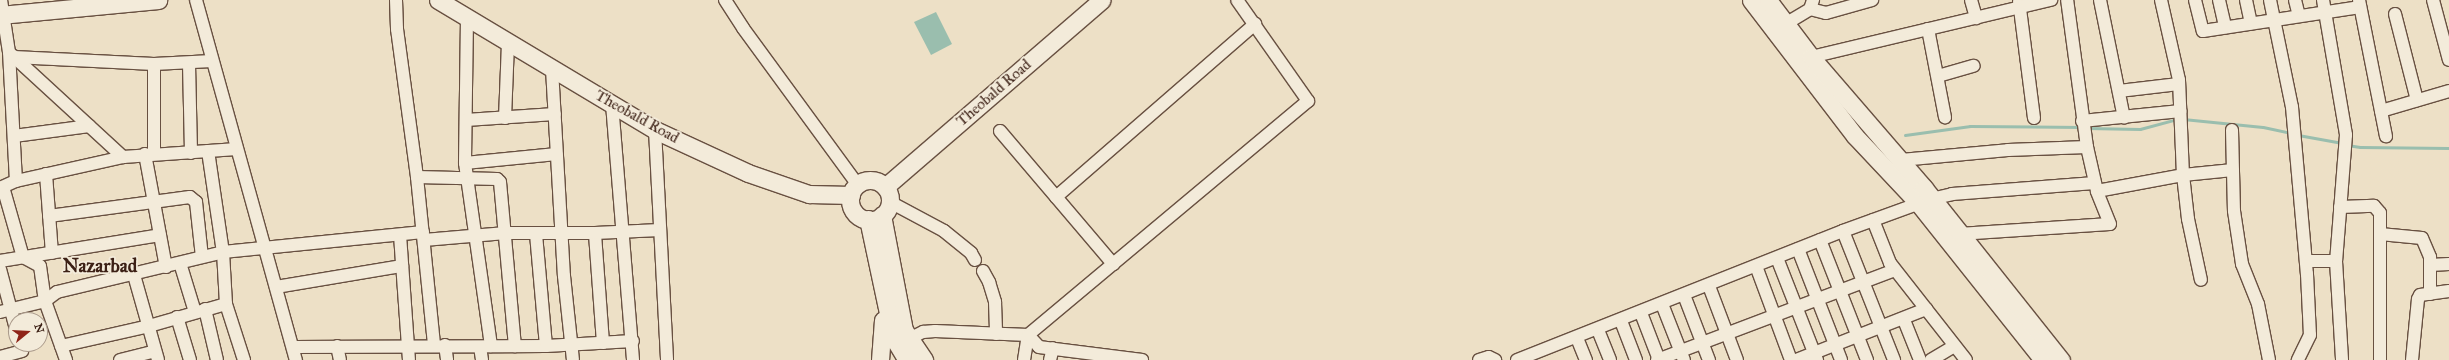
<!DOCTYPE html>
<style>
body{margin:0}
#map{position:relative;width:2449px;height:360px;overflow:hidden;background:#ede0c6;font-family:"IM FELL Great Primer",serif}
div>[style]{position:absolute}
.water>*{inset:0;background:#9abeae}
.stream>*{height:3px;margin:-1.5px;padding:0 1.5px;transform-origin:1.5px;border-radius:1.5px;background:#9abeae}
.roads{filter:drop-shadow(1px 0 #685041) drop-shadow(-1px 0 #685041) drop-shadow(0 1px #685041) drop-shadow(0 -1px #685041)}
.street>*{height:12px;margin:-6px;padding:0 6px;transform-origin:6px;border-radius:6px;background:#f3ebda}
.secondary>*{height:17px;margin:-8.5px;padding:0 8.5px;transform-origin:8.5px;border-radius:8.5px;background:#f3ebda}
.secondary>.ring{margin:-8.5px;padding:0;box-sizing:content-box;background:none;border:17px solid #f3ebda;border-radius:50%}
span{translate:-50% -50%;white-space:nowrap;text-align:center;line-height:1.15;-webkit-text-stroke:3.5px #f3ebda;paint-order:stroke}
.street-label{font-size:15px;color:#3c2015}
.district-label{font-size:19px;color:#3c2015;font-weight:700}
.north{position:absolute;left:8px;top:312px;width:40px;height:40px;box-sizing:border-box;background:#f3ebda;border:1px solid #aa9a8b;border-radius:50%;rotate:72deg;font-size:11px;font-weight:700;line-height:16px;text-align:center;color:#3c2015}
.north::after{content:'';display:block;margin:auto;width:14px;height:18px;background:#8f2418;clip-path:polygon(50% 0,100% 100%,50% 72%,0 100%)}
</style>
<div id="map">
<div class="water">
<div style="clip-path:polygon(936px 12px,952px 44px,931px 55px,914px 22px)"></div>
</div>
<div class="stream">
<div style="left:2183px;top:119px;width:80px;rotate:5.7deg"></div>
<div style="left:2263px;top:127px;width:29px;rotate:12deg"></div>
<div style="left:2087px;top:128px;width:53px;rotate:1.1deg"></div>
<div style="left:2140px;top:129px;width:39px;rotate:-15deg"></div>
<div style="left:1905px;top:135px;width:66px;rotate:-7.9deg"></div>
<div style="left:1970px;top:126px;width:111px;rotate:0.5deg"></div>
<div style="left:2298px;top:135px;width:45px;rotate:10.3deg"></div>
<div style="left:2347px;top:145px;width:13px;rotate:9deg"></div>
<div style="left:2360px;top:147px;width:89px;rotate:0.6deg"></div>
</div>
<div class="roads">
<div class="street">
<div style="left:1px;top:0;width:53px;rotate:81.3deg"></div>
<div style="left:9px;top:52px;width:129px;rotate:86.9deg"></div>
<div style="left:196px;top:0;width:374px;rotate:74.5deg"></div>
<div style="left:396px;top:0;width:29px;rotate:88deg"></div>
<div style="left:397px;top:29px;width:149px;rotate:82.3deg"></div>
<div style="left:417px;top:177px;width:169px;rotate:84.2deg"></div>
<div style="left:725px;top:0;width:33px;rotate:57deg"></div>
<div style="left:743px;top:28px;width:193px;rotate:53.8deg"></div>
<div style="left:1813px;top:0;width:9px;rotate:108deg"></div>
<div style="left:1810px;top:9px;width:16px;rotate:14deg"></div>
<div style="left:1826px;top:13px;width:48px;rotate:-15.8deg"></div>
<div style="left:1971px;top:0;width:19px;rotate:74deg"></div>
<div style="left:2100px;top:0;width:120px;rotate:78.5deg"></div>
<div style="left:2161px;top:0;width:82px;rotate:77.3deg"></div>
<div style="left:2179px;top:80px;width:95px;rotate:87.6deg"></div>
<div style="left:2183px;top:175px;width:44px;rotate:83.5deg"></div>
<div style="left:2188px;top:219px;width:62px;rotate:78deg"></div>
<div style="left:2195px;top:0;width:32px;rotate:76deg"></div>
<div style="left:2203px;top:31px;width:159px;rotate:-8.7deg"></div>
<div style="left:2219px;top:0;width:28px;rotate:77deg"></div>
<div style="left:2246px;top:0;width:24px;rotate:78deg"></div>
<div style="left:2270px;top:0;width:109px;rotate:78.4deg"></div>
<div style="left:2292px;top:107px;width:168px;rotate:84.9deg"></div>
<div style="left:2307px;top:274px;width:61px;rotate:87.2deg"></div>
<div style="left:2310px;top:335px;width:28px;rotate:116deg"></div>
<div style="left:2295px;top:0;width:16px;rotate:76deg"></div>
<div style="left:2323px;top:0;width:137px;rotate:80.3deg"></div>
<div style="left:2346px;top:135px;width:126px;rotate:94.5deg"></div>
<div style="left:2336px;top:261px;width:99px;rotate:86.5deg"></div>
<div style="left:2359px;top:0;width:139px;rotate:78.8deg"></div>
<div style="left:2433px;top:0;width:62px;rotate:75.1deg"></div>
<div style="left:2019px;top:1px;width:118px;rotate:82.7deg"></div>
<div style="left:2395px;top:14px;width:89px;rotate:75.7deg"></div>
<div style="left:467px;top:18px;width:145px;rotate:90.8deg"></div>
<div style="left:465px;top:163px;width:185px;rotate:81.9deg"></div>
<div style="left:1787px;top:23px;width:27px;rotate:-31deg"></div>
<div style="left:1928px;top:29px;width:90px;rotate:79.1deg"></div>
<div style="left:12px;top:55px;width:151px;rotate:42.6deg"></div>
<div style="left:14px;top:57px;width:140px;rotate:2.9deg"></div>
<div style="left:154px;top:64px;width:58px;rotate:-3deg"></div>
<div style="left:1811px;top:57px;width:247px;rotate:-13.4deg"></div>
<div style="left:154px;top:64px;width:90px;rotate:90deg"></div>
<div style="left:189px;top:64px;width:89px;rotate:88.7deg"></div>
<div style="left:552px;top:69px;width:207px;rotate:86.7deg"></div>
<div style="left:564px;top:276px;width:84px;rotate:83.9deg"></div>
<div style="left:1938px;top:76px;width:37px;rotate:-16deg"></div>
<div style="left:2119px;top:91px;width:60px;rotate:-6.7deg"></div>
<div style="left:612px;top:104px;width:257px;rotate:85.3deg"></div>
<div style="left:2381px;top:111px;width:71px;rotate:-16.4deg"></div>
<div style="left:505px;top:118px;width:76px;rotate:-87.7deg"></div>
<div style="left:466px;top:120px;width:89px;rotate:-3.9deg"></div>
<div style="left:2082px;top:121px;width:99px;rotate:-5.8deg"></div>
<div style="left:655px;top:130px;width:230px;rotate:87deg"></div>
<div style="left:2232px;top:130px;width:81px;rotate:88.6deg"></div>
<div style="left:2234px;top:211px;width:54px;rotate:81.4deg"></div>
<div style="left:2242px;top:264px;width:43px;rotate:68.2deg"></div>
<div style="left:2258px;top:304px;width:57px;rotate:78.9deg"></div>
<div style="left:1000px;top:131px;width:175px;rotate:49.6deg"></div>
<div style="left:14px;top:136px;width:76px;rotate:-7.6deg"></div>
<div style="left:208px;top:151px;width:102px;rotate:81.6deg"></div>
<div style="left:223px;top:252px;width:52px;rotate:86.7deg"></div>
<div style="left:226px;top:304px;width:59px;rotate:72.2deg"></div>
<div style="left:145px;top:154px;width:115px;rotate:79.5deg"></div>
<div style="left:1901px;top:160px;width:107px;rotate:-5.3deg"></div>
<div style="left:2008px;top:150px;width:79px;rotate:-2.2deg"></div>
<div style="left:465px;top:163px;width:92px;rotate:-5.6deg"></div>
<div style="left:46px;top:174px;width:79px;rotate:85.7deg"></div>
<div style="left:417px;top:177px;width:80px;rotate:1.4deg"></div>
<div style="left:497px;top:179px;width:4px;rotate:45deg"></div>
<div style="left:500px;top:182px;width:165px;rotate:84.8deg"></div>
<div style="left:3px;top:187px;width:73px;rotate:74.1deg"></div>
<div style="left:23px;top:257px;width:19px;rotate:28deg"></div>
<div style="left:40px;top:266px;width:35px;rotate:82deg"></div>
<div style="left:45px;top:301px;width:63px;rotate:70.4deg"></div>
<div style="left:0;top:188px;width:17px;rotate:-24deg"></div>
<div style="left:16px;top:181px;width:110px;rotate:-12.6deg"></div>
<div style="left:123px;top:157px;width:114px;rotate:-4deg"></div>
<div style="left:2097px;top:191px;width:87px;rotate:-10.5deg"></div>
<div style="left:2183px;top:175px;width:50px;rotate:-5.7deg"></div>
<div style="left:1056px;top:197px;width:264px;rotate:-41deg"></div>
<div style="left:890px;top:202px;width:61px;rotate:28.2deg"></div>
<div style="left:944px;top:231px;width:35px;rotate:39deg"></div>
<div style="left:971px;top:253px;width:8px;rotate:60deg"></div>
<div style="left:2340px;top:207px;width:34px;rotate:-2deg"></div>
<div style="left:2374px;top:206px;width:9px;rotate:49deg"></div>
<div style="left:2380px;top:213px;width:147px;rotate:90deg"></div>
<div style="left:49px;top:216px;width:142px;rotate:-7.7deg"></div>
<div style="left:190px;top:197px;width:8px;rotate:40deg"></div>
<div style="left:196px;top:202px;width:55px;rotate:83.8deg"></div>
<div style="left:1873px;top:220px;width:46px;rotate:68.4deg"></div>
<div style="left:1890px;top:263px;width:123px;rotate:51.9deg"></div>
<div style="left:1843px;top:231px;width:139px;rotate:68.4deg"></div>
<div style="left:536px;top:234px;width:112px;rotate:84.9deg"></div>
<div style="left:1959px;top:234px;width:151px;rotate:-3.8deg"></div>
<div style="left:2110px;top:224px;width:35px;rotate:-112deg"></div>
<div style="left:2097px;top:191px;width:45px;rotate:-102.8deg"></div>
<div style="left:2087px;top:147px;width:148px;rotate:-97.7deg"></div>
<div style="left:2380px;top:234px;width:42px;rotate:5.4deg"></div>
<div style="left:2422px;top:238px;width:21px;rotate:67deg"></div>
<div style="left:2430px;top:257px;width:37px;rotate:90deg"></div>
<div style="left:400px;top:235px;width:125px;rotate:85.9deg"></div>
<div style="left:424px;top:240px;width:82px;rotate:-4.9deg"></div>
<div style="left:506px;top:233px;width:89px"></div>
<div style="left:1820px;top:240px;width:129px;rotate:68.6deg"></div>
<div style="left:1798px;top:249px;width:119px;rotate:68.8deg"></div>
<div style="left:1777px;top:258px;width:110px;rotate:68.6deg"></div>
<div style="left:0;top:261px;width:162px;rotate:-9.2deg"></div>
<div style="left:2306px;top:261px;width:30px"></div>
<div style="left:180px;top:263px;width:51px;rotate:73deg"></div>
<div style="left:2430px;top:265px;width:19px;rotate:-3deg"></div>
<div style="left:1756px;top:266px;width:100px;rotate:69.6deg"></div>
<div style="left:0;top:269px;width:62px;rotate:75.1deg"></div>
<div style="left:983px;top:271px;width:13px;rotate:61deg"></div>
<div style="left:989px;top:282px;width:21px;rotate:73deg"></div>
<div style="left:995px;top:302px;width:32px;rotate:88deg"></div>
<div style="left:134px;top:275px;width:88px;rotate:74.2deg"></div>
<div style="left:1709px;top:286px;width:79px;rotate:69.3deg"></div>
<div style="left:276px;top:287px;width:128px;rotate:-9.5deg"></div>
<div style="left:1684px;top:295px;width:70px;rotate:69deg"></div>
<div style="left:1662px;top:304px;width:60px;rotate:68.6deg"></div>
<div style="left:205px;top:309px;width:52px;rotate:76.8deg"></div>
<div style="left:0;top:312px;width:46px;rotate:-13.7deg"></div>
<div style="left:45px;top:301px;width:15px;rotate:-37deg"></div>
<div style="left:57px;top:292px;width:171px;rotate:-13.5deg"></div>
<div style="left:223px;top:252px;width:201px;rotate:-5.7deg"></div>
<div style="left:1641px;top:313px;width:50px;rotate:69deg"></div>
<div style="left:177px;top:317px;width:45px;rotate:73.2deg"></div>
<div style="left:1904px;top:320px;width:43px;rotate:68.2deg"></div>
<div style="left:1621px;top:321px;width:42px;rotate:69deg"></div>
<div style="left:1598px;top:330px;width:32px;rotate:68deg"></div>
<div style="left:1577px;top:338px;width:24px;rotate:68deg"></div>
<div style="left:909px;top:339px;width:16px;rotate:-27deg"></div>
<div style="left:923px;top:332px;width:12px;rotate:-5deg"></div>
<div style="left:935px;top:331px;width:93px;rotate:2.5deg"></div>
<div style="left:1028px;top:335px;width:16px;rotate:47deg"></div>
<div style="left:1039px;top:347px;width:104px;rotate:7.2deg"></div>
<div style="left:603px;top:343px;width:110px;rotate:-94.2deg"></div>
<div style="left:595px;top:233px;width:65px;rotate:-2.6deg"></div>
<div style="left:445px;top:345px;width:15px;rotate:82deg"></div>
<div style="left:61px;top:346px;width:90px;rotate:-12.8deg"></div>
<div style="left:149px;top:326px;width:80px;rotate:-15.9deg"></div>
<div style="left:337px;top:346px;width:14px;rotate:78deg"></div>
<div style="left:293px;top:347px;width:253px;rotate:-0.2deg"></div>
<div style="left:546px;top:346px;width:87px;rotate:-3.3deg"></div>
<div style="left:480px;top:347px;width:13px;rotate:81deg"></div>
<div style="left:0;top:357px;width:23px;rotate:-15deg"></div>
<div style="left:120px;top:360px;width:36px;rotate:-14deg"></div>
<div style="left:1024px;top:360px;width:25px;rotate:-81deg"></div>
<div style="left:1028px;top:335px;width:365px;rotate:-39.9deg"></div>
<div style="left:1308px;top:101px;width:123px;rotate:-125.1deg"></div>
<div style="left:1050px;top:360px;width:12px;rotate:-76deg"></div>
<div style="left:1479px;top:360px;width:10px;rotate:-17deg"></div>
<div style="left:1489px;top:357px;width:7px;rotate:27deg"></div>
<div style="left:1517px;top:360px;width:351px;rotate:-21.6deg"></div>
<div style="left:1843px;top:231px;width:94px;rotate:-20deg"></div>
<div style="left:1931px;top:199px;width:22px;rotate:-13deg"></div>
<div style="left:1952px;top:194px;width:143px;rotate:-4.4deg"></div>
<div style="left:1657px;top:360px;width:254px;rotate:-20.7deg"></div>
<div style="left:1796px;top:360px;width:140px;rotate:-21.4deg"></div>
<div style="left:1931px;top:360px;width:27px;rotate:-31deg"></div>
<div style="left:2412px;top:360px;width:61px;rotate:-84.4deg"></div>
<div style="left:2418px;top:299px;width:4px;rotate:-63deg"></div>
<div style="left:2420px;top:295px;width:29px;rotate:-8deg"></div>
</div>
<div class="secondary">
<div style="left:438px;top:0;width:253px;rotate:30.9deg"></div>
<div style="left:655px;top:130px;width:102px;rotate:24.8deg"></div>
<div style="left:748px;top:173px;width:65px;rotate:19deg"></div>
<div style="left:809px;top:194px;width:42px;rotate:1.4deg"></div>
<div style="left:1751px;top:0;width:171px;rotate:52.6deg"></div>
<div style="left:1855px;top:136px;width:93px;rotate:46.7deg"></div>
<div style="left:1919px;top:204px;width:199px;rotate:51.5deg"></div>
<div style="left:1768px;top:0;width:71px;rotate:53deg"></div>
<div style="left:1811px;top:57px;width:173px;rotate:49.2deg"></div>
<div style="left:1924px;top:188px;width:220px;rotate:51.5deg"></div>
<div style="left:0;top:15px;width:159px;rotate:-5.4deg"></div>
<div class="ring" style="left:850px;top:180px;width:23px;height:23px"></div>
<div style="left:885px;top:187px;width:286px;rotate:-40.8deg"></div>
<div style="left:882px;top:215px;width:117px;rotate:79.2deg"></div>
<div style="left:904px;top:330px;width:36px;rotate:56deg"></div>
<div style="left:868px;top:219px;width:121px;rotate:78deg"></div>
<div style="left:893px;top:337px;width:27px;rotate:59deg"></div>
<div style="left:880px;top:360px;width:40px;rotate:-85.7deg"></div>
</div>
</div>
<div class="street-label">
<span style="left:994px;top:93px;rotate:-41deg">Theobald Road</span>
<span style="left:637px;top:117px;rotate:29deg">Theobald Road</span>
</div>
<div class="district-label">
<span style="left:100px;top:266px">Nazarbad</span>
</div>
<div class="north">N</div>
</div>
